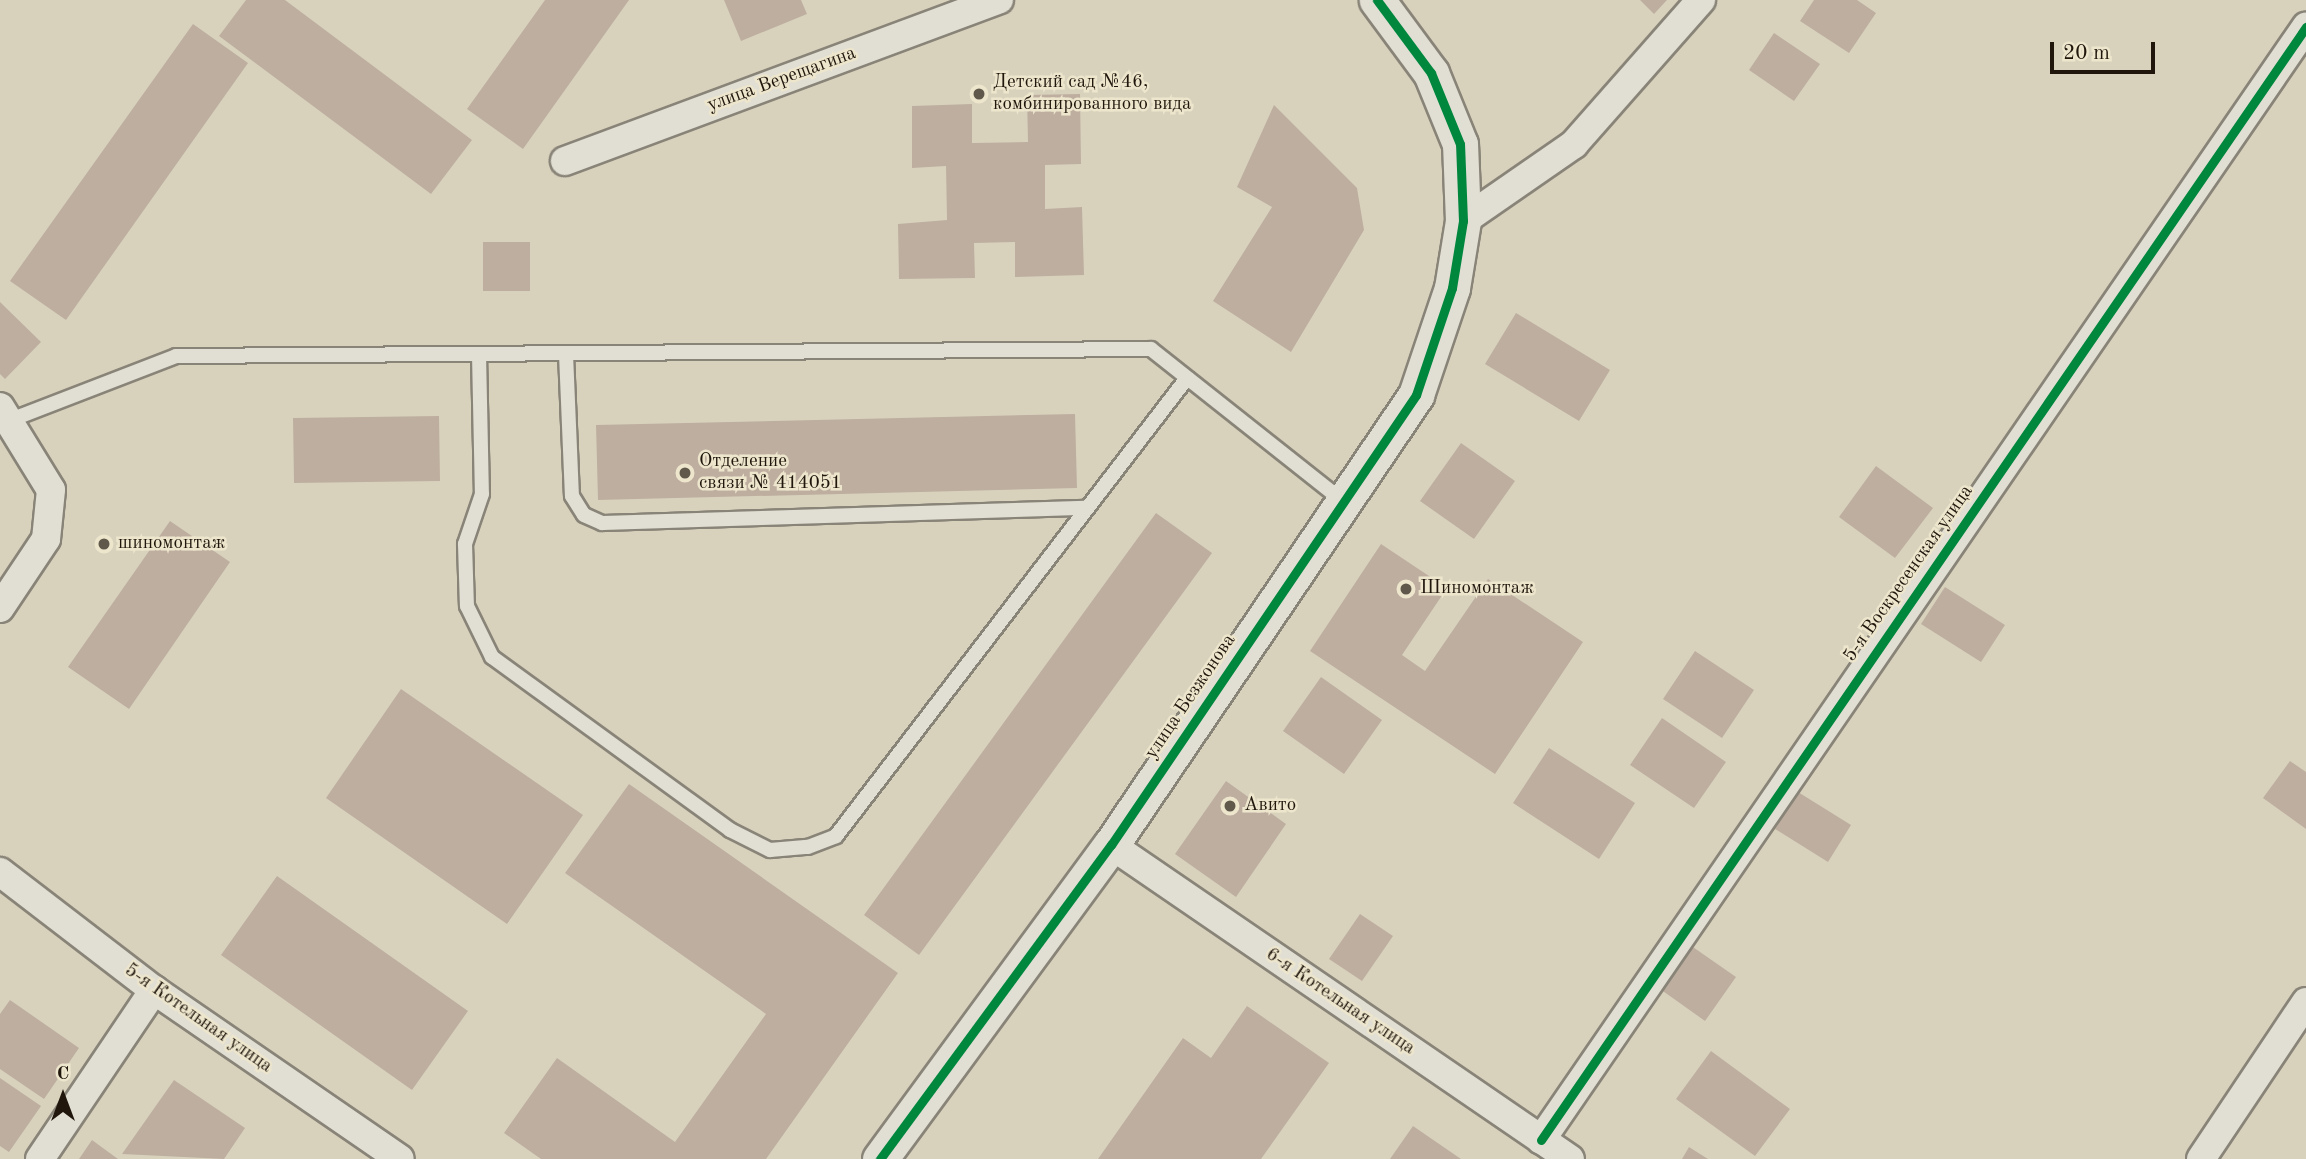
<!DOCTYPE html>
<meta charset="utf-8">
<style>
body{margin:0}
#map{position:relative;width:2306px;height:1159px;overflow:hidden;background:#d8d2bd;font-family:"Old Standard TT",serif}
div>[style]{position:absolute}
.building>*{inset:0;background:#beae9f}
.roads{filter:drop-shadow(2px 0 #898478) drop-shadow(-2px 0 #898478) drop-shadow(0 2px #898478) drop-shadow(0 -2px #898478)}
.service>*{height:14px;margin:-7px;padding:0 7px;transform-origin:7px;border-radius:7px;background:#e1ded3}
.minor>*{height:28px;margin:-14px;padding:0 14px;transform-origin:14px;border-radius:14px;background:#e1ded3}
.tertiary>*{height:35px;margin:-17.5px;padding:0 17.5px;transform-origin:17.5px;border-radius:17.5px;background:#e1ded3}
.cycleway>*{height:9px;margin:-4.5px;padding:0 4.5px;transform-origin:4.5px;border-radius:4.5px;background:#00873e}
.dots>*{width:19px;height:19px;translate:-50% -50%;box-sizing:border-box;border:4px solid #ede6cd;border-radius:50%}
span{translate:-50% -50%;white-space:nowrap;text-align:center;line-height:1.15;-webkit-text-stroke:5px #ede6cd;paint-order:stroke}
.street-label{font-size:19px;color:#20160c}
.poi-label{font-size:19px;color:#20160c}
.left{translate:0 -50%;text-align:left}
.north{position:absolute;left:28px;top:1061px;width:70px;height:70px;-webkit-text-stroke:5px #ede6cd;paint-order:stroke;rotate:0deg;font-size:19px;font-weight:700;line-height:28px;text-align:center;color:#20160c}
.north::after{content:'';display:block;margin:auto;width:24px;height:32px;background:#20160c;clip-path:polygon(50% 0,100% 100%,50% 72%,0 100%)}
.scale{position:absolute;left:2050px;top:42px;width:105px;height:32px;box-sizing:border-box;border:4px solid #20160c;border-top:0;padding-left:9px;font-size:21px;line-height:24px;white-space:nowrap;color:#20160c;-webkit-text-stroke:5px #ede6cd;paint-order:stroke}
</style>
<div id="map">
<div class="building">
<div style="clip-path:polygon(246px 0,285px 0,472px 140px,431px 194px,219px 36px)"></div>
<div style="clip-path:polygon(545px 0,629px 0,523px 149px,467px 109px)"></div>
<div style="clip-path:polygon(724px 0,801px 0,807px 14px,741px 41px)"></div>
<div style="clip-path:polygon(1640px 0,1667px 0,1654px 14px)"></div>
<div style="clip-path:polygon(1814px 0,1857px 0,1876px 13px,1849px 53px,1800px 21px)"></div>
<div style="clip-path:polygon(193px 24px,248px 63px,66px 320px,10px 281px)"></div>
<div style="clip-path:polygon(1774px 33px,1820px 64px,1794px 101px,1749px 70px)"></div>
<div style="clip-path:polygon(1080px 94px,1081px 164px,1045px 165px,1045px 209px,1082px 207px,1084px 275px,1015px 277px,1015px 242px,974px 243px,975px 278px,899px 279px,898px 224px,947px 220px,946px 166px,912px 168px,912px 106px,972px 104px,972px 143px,1028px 142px,1027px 95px)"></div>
<div style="clip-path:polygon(1274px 105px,1357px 188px,1364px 230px,1291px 352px,1213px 301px,1272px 207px,1237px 187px)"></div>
<div style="clip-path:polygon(483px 242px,530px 242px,530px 291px,483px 291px)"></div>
<div style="clip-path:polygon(0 302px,41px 342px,5px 379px,0 374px)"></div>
<div style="clip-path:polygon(1516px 313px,1610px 370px,1579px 421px,1485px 364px)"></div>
<div style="clip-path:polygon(1075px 414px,1077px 488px,598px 500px,596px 425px)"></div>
<div style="clip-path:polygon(439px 416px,440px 481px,294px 483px,293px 418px)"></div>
<div style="clip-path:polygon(1461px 443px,1515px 481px,1474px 539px,1420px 501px)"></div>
<div style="clip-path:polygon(1876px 466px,1933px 508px,1895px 558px,1839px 517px)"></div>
<div style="clip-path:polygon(1156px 513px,1212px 553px,919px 955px,864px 915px)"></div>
<div style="clip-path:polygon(170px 521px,230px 562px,129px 709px,68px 667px)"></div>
<div style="clip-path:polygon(1381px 544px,1447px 588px,1402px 655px,1425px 671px,1488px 579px,1583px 642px,1495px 774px,1310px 651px)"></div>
<div style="clip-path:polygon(1945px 587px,2005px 625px,1981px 662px,1921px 624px)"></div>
<div style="clip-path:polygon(1695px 651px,1754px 690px,1722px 738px,1663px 699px)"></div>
<div style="clip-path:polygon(1321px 677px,1382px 720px,1344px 774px,1283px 731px)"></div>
<div style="clip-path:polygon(401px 689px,583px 815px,507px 924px,326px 798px)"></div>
<div style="clip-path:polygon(1662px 718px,1726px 762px,1694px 808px,1630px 765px)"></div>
<div style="clip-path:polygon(1549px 748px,1635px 803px,1599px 859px,1513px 803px)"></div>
<div style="clip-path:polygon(2290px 761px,2306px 772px,2306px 829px,2263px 798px)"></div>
<div style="clip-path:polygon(1226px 781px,1286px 824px,1236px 897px,1175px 854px)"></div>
<div style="clip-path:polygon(629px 784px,898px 973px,766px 1159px,541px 1159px,504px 1133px,557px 1058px,675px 1142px,766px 1014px,565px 873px)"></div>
<div style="clip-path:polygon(1798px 792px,1851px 825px,1828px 862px,1775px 829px)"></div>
<div style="clip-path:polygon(277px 876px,468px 1011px,412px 1090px,221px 955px)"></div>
<div style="clip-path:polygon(1360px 914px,1393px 936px,1362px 981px,1329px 959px)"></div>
<div style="clip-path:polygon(1690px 945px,1736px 977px,1705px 1021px,1660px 989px)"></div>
<div style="clip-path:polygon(10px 1000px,79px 1048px,44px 1099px,0 1069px,0 1014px)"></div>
<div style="clip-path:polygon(1247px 1006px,1329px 1063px,1261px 1159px,1098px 1159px,1183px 1038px,1211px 1058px)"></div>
<div style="clip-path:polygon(1711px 1051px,1790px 1109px,1755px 1156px,1676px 1099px)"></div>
<div style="clip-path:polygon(0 1078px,41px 1106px,9px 1152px,0 1146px)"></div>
<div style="clip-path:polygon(174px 1080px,245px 1128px,224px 1159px,122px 1154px)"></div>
<div style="clip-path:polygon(1413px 1126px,1461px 1159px,1390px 1159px)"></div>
<div style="clip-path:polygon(92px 1140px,118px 1159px,79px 1159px)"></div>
<div style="clip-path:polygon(1689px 1147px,1708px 1159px,1682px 1159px)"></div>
</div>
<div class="roads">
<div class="service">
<div style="left:479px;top:354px;width:140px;rotate:88.8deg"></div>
<div style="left:482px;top:494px;width:53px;rotate:108.8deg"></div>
<div style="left:465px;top:544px;width:62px;rotate:88.2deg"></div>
<div style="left:467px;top:606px;width:57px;rotate:63.9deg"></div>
<div style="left:492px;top:657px;width:294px;rotate:36deg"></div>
<div style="left:730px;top:830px;width:45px;rotate:26.6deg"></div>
<div style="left:770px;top:850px;width:38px;rotate:-5deg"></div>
<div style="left:808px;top:847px;width:30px;rotate:-21deg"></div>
<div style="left:836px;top:836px;width:577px;rotate:-52.53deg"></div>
<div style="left:566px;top:354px;width:142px;rotate:87.6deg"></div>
<div style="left:572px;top:496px;width:22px;rotate:58deg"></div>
<div style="left:584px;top:515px;width:20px;rotate:24deg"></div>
<div style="left:602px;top:523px;width:485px;rotate:-1.8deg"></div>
<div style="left:13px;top:419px;width:175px;rotate:-21.1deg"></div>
<div style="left:176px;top:356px;width:975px;rotate:-0.41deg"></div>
<div style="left:1151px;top:349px;width:245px;rotate:38.4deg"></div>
</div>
<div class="minor">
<div style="left:565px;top:161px;width:463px;rotate:-20.4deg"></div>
<div style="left:1463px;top:221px;width:135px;rotate:-34.7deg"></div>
<div style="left:1574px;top:144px;width:192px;rotate:-48.6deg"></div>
<div style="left:0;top:407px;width:97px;rotate:58.4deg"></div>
<div style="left:51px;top:490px;width:49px;rotate:95.8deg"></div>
<div style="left:46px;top:539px;width:83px;rotate:123.7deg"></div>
<div style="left:1111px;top:845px;width:556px;rotate:34.38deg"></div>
<div style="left:0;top:872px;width:194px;rotate:37.5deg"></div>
<div style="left:154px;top:990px;width:298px;rotate:34.5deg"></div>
<div style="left:1541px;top:1140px;width:1351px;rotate:-55.5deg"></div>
<div style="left:40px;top:1159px;width:204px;rotate:-56deg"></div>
<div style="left:2201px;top:1159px;width:189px;rotate:-56.2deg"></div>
</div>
<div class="tertiary">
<div style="left:880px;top:1159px;width:390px;rotate:-53.7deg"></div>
<div style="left:1111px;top:845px;width:544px;rotate:-55.87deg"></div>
<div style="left:1416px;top:395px;width:113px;rotate:-71.4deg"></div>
<div style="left:1452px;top:288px;width:68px;rotate:-80.7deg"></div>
<div style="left:1463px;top:221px;width:77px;rotate:-92.2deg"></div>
<div style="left:1460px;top:144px;width:77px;rotate:-112.2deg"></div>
<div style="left:1431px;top:73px;width:91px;rotate:-126.5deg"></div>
</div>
</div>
<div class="cycleway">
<div style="left:1541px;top:1140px;width:1351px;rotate:-55.5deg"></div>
<div style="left:880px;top:1159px;width:390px;rotate:-53.7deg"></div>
<div style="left:1111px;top:845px;width:544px;rotate:-55.87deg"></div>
<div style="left:1416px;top:395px;width:113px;rotate:-71.4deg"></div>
<div style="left:1452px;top:288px;width:68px;rotate:-80.7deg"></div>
<div style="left:1463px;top:221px;width:77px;rotate:-92.2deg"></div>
<div style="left:1460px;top:144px;width:77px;rotate:-112.2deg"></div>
<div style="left:1431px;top:73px;width:91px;rotate:-126.5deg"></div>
</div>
<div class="dots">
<div style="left:979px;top:94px;background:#60584a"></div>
<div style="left:685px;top:473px;background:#60584a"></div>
<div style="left:104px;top:544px;background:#60584a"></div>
<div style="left:1406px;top:589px;background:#60584a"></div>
<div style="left:1230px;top:806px;background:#60584a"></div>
</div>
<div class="street-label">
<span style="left:782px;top:80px;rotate:-20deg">улица Верещагина</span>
<span style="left:1909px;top:574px;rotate:-55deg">5-я Воскресенская улица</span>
<span style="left:1191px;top:697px;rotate:-56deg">улица Безжонова</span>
<span style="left:1340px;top:1002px;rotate:34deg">6-я Котельная улица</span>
<span style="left:198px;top:1019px;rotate:35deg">5-я Котельная улица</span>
</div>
<div class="poi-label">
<span class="left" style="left:993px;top:94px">Детский сад №46,<br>комбинированного вида</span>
<span class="left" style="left:699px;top:473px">Отделение<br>связи № 414051</span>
<span class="left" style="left:118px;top:544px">шиномонтаж</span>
<span class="left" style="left:1420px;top:589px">Шиномонтаж</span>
<span class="left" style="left:1244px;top:806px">Авито</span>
</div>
<div class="north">С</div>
<div class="scale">20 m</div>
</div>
